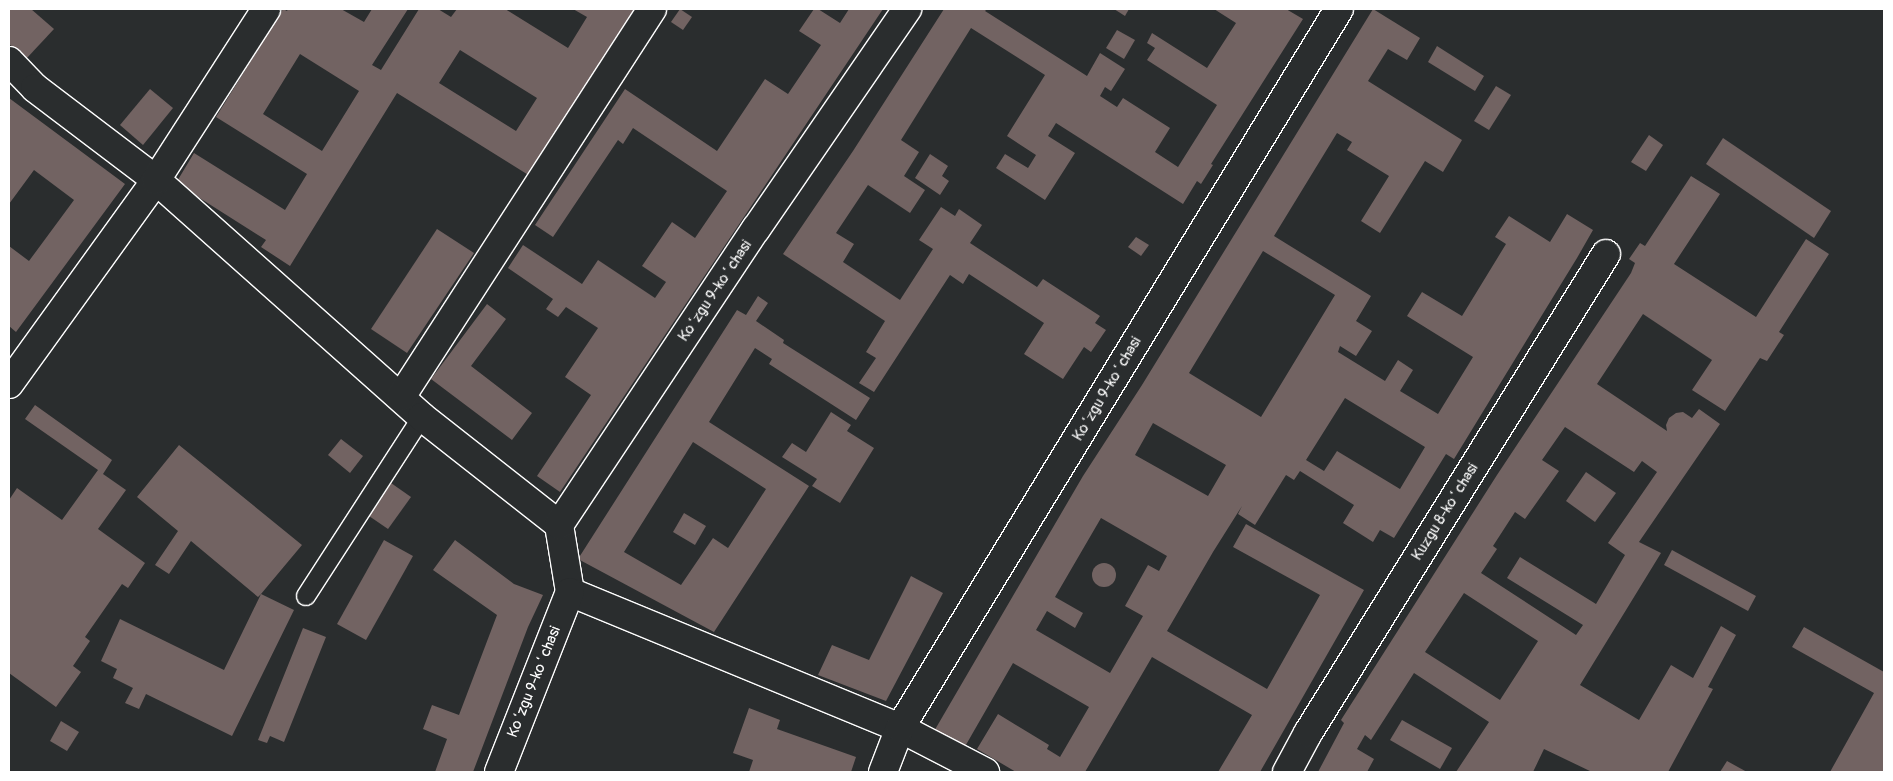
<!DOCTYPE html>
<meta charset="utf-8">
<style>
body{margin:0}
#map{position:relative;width:1893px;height:781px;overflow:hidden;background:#2a2d2e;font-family:Pangolin,sans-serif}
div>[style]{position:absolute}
.building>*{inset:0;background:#726362}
.round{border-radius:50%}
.roads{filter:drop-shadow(1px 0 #fff) drop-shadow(-1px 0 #fff) drop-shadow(0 1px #fff) drop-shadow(0 -1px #fff)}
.lane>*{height:18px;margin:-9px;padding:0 9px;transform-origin:9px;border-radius:9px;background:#2a2d2e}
.street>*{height:28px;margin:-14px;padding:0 14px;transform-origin:14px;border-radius:14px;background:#2a2d2e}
span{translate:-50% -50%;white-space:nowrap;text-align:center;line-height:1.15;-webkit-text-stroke:4px #2a2d2e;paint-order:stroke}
.street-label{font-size:15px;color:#fff}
.frame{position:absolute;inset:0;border:10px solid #fff;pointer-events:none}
</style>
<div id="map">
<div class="building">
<div style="clip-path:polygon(9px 9px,31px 9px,54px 29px,26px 59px,9px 44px)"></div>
<div style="clip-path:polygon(evenodd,283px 9px,287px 11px,288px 9px,341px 9px,364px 22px,372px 9px,408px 9px,372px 65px,381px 70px,419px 9px,438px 9px,451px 17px,457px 9px,505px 9px,568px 48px,587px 17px,573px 9px,634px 10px,530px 176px,397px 93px,290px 266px,261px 247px,266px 240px,176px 183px,194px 153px,285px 210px,307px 174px,216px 117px,283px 9px,460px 50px,537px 98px,516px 131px,439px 83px,460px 50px,283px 9px,300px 54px,359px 91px,322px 151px,263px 114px,300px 54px)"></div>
<div style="clip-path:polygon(680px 9px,692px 17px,683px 30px,671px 22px)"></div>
<div style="clip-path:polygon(814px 9px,818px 9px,840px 23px,849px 9px,883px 9px,560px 492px,537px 476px,591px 395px,565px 377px,598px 328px,566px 307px,558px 317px,546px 309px,553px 299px,508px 268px,523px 245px,582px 284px,598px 260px,655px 298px,666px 282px,642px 266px,672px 222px,695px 238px,727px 191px,633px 128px,623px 144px,618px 140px,553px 237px,535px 225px,625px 89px,717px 151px,765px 79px,788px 94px,821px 45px,799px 31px)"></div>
<div style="clip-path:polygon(944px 9px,987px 9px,985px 11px,1087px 76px,1100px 53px,1125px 69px,1111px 91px,1105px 87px,1100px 96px,1117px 107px,1123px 98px,1170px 128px,1155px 152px,1178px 167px,1217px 105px,1147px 60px,1155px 48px,1147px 43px,1152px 33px,1207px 68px,1236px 23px,1214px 9px,1286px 9px,1303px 19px,1211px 164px,1213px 165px,1201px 184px,1197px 181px,1183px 204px,1056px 123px,1048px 136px,1075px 153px,1045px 200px,996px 168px,1005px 154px,1028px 168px,1036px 155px,1007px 136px,1045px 75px,971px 28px,901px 140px,919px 152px,904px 176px,925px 190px,910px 213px,868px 185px,836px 233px,854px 244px,843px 262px,900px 300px,933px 249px,919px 240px,941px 207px,955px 216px,959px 209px,982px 225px,970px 243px,1037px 287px,1043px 279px,1100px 316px,1095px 323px,1106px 330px,1091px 352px,1084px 347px,1063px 379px,1024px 354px,1044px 323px,969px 274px,963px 284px,950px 275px,874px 392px,859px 383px,876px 358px,866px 352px,885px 321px,783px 254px,853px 151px)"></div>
<div style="clip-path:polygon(1114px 9px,1129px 9px,1125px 16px)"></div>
<div style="clip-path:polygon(evenodd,1373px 9px,1420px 38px,1407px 60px,1388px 49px,1368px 81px,1462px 140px,1443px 172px,1425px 161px,1380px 233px,1361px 221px,1389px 176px,1347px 150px,1352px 142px,1337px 133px,1274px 236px,1371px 296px,1356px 321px,1372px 331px,1356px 356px,1340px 346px,1338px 352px,1385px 381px,1398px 360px,1413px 370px,1400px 391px,1438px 414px,1473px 357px,1407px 316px,1422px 292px,1462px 316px,1506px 244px,1495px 237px,1509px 216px,1550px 242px,1567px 214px,1593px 230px,1577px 258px,1454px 459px,1446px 454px,1394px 538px,1380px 530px,1373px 542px,1343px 523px,1354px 505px,1300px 471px,1294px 480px,1286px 475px,1255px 525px,1238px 514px,1242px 506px,1213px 552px,1167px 631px,1267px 689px,1320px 595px,1233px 547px,1246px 524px,1364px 590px,1260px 772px,1218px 772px,1252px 715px,1152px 657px,1085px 772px,1016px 772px,977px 749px,998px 714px,1049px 745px,1047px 749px,1060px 757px,1089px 707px,1013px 663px,963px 750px,933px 733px,1083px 476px,1142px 385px,1373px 9px,1263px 251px,1335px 295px,1261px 417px,1189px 373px,1263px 251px,1373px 9px,1345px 398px,1425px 447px,1400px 489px,1337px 451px,1324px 471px,1306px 460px,1345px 398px,1373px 9px,1153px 423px,1226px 465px,1208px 496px,1135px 455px,1153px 423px,1373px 9px,1101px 518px,1167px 556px,1159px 571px,1148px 565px,1125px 606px,1143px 616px,1110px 673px,1036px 630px,1047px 611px,1075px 628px,1083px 613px,1055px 597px,1101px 518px)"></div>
<div style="clip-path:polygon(1117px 30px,1135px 40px,1124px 59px,1106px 48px)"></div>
<div style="clip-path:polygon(1437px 46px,1484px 76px,1475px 91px,1428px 62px)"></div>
<div style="clip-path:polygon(1496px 86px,1511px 95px,1489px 130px,1474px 121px)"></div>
<div style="clip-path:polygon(150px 89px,173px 108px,143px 145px,120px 125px)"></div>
<div style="clip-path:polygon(9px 98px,125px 184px,16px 332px,9px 326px,9px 246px,29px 261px,74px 200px,34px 170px,9px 204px)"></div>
<div style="clip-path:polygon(1649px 135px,1663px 145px,1646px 171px,1631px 162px)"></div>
<div style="clip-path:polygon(1723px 138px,1831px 211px,1814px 238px,1706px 164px)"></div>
<div style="clip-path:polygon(930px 154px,948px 166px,942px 176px,949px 181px,940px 195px,915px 178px)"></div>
<div style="clip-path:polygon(evenodd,1691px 176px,1720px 194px,1674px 264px,1756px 317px,1806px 239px,1829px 254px,1779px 332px,1784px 335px,1767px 361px,1760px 358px,1725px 411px,1692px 390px,1712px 360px,1643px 314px,1597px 384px,1667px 431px,1666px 425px,1669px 418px,1676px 413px,1683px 412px,1692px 418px,1699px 409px,1720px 424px,1639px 542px,1661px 553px,1580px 685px,1639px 720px,1671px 665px,1693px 678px,1721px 626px,1736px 635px,1708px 687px,1713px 689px,1668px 772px,1592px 772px,1544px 749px,1533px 772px,1456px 772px,1489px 722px,1414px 673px,1371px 740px,1365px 735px,1357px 749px,1374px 759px,1367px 772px,1318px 772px,1344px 723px,1341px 720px,1497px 475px,1631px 273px,1635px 263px,1629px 259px,1640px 243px,1645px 246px,1691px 176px,1565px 427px,1634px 472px,1642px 461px,1657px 472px,1608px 543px,1625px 555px,1596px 604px,1520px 557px,1507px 578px,1583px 625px,1576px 635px,1481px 573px,1497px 549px,1493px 546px,1515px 512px,1525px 519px,1559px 471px,1542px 460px,1565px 427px,1691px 176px,1464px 593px,1538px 641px,1500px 700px,1425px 652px,1464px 593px)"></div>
<div style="clip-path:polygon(437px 229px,474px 253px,407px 353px,371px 329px)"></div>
<div style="clip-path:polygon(1136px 237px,1149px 245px,1141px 256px,1128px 247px)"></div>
<div style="clip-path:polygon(evenodd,758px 296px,768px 303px,756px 321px,784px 340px,783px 343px,870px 398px,856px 420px,769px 364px,772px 359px,755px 348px,709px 422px,809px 486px,714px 632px,578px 559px,737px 310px,746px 315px,758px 296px,693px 442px,766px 489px,728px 548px,713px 538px,681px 585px,624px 552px,693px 442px)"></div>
<div style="clip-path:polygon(487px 304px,506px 319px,471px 366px,532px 413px,512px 440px,431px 379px)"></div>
<div style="clip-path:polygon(35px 405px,112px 460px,103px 474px,126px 490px,98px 529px,145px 563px,128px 588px,122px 584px,85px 637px,90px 641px,73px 666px,81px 672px,56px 707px,9px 673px,9px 500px,17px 488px,62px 520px,98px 470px,25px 419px)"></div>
<div style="clip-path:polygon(831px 412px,851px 425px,847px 431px,874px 448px,840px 503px,812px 486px,817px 479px,782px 457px,792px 443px,806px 452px)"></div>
<div style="clip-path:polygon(341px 439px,363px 456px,350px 473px,328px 455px)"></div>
<div style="clip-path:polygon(179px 445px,302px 545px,261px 594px,294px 610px,232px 736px,146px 694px,139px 709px,125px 703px,133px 688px,113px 678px,117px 669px,101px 661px,120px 619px,224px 670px,261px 594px,258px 597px,191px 541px,169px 574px,155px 565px,178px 531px,137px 497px)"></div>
<div style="clip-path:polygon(1586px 472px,1616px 493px,1595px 522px,1566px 501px)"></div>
<div style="clip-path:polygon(391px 483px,411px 497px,388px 529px,369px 516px)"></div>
<div style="clip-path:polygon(684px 513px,706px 526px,695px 545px,673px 532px)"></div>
<div style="clip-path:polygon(384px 540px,413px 556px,366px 640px,337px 624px)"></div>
<div style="clip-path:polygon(455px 540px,514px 584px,543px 595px,528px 627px,473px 772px,435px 772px,447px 739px,423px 729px,432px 705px,459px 715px,497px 615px,433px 570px)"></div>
<div style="clip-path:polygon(1672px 550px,1756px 596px,1748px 611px,1664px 565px)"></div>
<div class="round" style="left:1092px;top:563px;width:24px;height:24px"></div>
<div style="clip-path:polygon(911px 576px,943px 593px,886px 701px,818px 675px,832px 645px,869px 660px)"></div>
<div style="clip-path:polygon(1804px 627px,1884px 672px,1884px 772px,1830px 772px,1874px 693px,1792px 647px)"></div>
<div style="clip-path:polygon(303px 628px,326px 637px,284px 742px,270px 736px,267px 743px,258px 740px)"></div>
<div style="clip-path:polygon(749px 708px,780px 720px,777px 729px,856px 757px,851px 772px,749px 772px,753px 760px,733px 753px)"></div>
<div style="clip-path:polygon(1402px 720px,1452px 748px,1440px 769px,1390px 740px)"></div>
<div style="clip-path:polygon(61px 721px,79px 732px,67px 751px,50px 741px)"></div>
<div style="clip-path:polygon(1727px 761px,1747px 772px,1720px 772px)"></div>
</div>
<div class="roads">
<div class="lane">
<div style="left:306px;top:596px;width:213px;rotate:-57.1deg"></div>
</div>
<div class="street">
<div style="left:9px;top:61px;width:37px;rotate:46deg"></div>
<div style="left:35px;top:88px;width:152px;rotate:37.2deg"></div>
<div style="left:156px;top:180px;width:356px;rotate:41.7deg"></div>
<div style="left:422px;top:417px;width:174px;rotate:38.2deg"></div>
<div style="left:559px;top:525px;width:68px;rotate:80.7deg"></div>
<div style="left:570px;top:592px;width:357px;rotate:22.4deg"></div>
<div style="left:900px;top:728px;width:96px;rotate:27.4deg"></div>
<div style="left:9px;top:384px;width:251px;rotate:-54.2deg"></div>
<div style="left:156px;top:180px;width:203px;rotate:-57.2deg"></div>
<div style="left:401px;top:397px;width:462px;rotate:-57.1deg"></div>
<div style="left:559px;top:525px;width:356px;rotate:-56.4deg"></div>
<div style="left:756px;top:229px;width:267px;rotate:-55.5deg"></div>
<div style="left:499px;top:772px;width:193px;rotate:-68.5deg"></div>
<div style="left:883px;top:772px;width:47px;rotate:-68.9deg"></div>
<div style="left:900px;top:728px;width:842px;rotate:-58.59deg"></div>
<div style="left:1287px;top:772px;width:44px;rotate:-61.7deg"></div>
<div style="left:1308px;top:733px;width:564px;rotate:-58.11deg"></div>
</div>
</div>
<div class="street-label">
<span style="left:715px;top:291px;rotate:-56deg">Koʻzgu 9-koʻchasi</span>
<span style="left:1107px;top:389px;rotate:-59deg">Koʻzgu 9-koʻchasi</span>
<span style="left:1445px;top:512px;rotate:-58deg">Kuzgu 8-koʻchasi</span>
<span style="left:534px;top:682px;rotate:-68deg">Koʻzgu 9-koʻchasi</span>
</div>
<div class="frame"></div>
</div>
